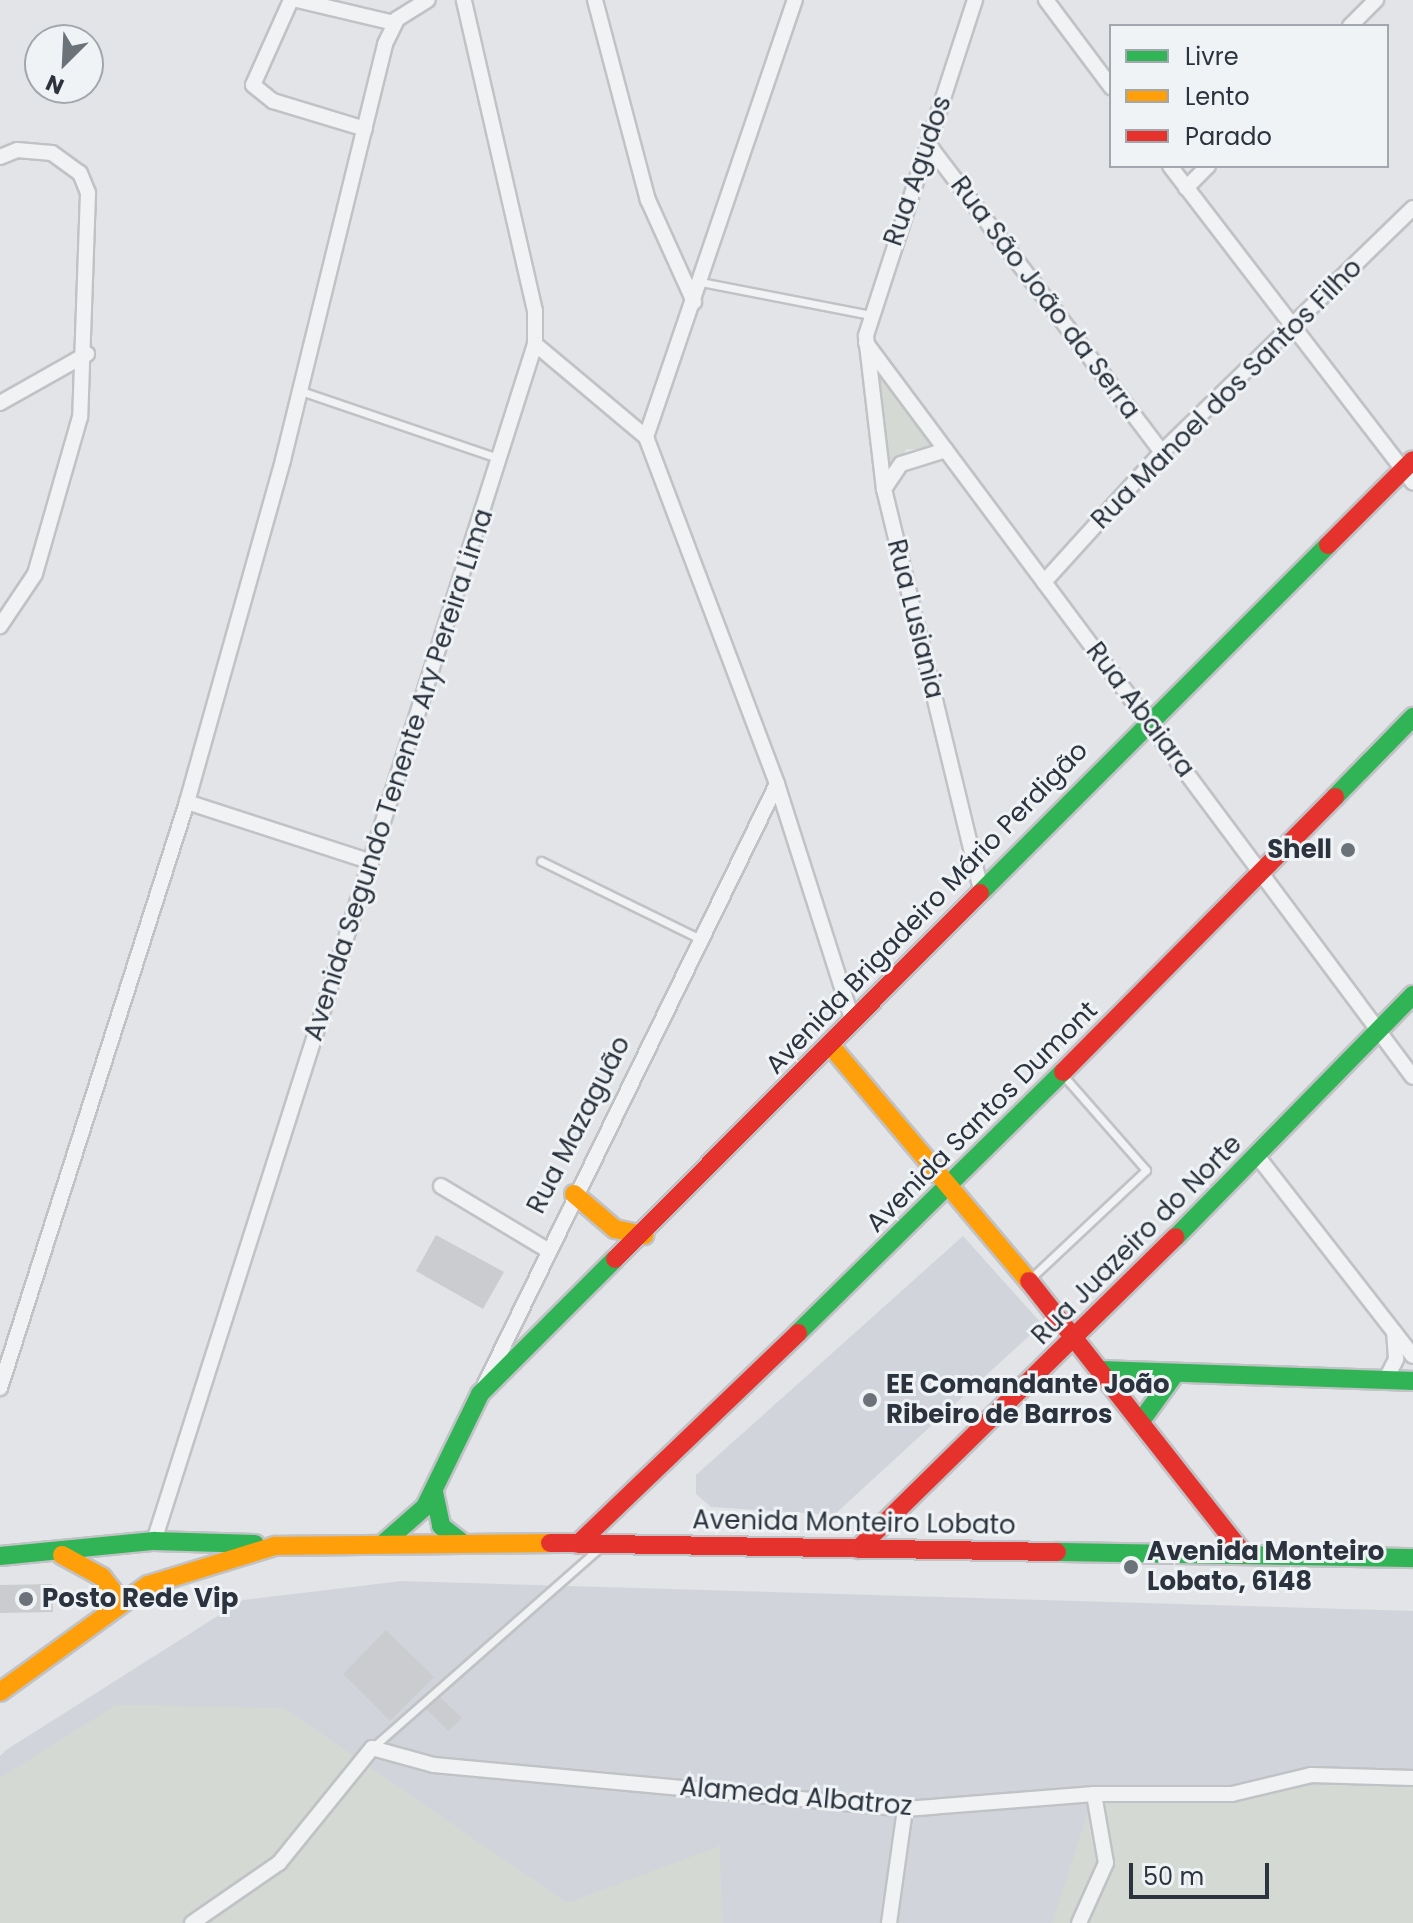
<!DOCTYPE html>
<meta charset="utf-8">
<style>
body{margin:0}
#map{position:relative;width:1413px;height:1923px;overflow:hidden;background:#e2e4e7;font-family:Poppins,sans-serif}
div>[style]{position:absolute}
.built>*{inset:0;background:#d1d4da}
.green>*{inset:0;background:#d4dad3}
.building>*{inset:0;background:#cacccf}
.roads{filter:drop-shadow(2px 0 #c1c2c5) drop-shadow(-2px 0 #c1c2c5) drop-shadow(0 2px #c1c2c5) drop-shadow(0 -2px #c1c2c5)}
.lane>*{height:7px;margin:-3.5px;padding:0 3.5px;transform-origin:3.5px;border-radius:3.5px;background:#f1f2f4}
.street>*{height:14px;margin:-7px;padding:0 7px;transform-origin:7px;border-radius:7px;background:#f1f2f4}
.fast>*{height:18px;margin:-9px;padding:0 9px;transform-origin:9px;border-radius:9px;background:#30b455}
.slow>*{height:18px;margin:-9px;padding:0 9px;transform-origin:9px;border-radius:9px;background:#ff9f0a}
.jam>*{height:18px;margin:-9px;padding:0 9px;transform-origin:9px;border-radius:9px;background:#e5322d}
.dots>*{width:22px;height:22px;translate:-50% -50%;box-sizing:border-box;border:4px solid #f0f3f6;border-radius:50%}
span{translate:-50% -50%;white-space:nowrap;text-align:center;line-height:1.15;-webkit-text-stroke:6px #f0f3f6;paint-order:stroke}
.street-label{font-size:26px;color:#2b343e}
.poi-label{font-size:26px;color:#2b343e;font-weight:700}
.right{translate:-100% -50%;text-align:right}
.left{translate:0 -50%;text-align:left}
.legend{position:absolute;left:1109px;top:24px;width:280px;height:144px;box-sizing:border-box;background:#f0f3f6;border:2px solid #a1a7ac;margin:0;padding:10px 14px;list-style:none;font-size:24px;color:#2b343e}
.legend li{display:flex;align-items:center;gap:16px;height:40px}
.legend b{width:40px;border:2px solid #a1a7ac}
.north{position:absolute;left:24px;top:24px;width:80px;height:80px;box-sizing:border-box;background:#f0f3f6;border:2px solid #a1a7ac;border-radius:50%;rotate:204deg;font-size:22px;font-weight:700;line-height:32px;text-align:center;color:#2b343e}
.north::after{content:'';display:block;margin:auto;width:28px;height:36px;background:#6b7279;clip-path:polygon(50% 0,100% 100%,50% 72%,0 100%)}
.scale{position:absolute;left:1129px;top:1863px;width:140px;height:36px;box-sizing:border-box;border:4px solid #2b343e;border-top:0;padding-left:10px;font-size:24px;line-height:28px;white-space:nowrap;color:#2b343e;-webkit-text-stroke:6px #f0f3f6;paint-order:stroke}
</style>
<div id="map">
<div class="built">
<div style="clip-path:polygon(963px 1236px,1042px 1324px,834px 1515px,711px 1507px,696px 1494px,696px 1475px)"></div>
<div style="clip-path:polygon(402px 1581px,1413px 1611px,1413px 1923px,0 1923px,0 1756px,6px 1750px,243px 1600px)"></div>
</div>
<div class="green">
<div style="clip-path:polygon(879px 370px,940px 450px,907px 449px,887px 473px)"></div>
<div style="clip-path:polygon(116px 1705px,284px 1708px,567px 1903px,720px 1846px,722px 1923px,0 1923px,0 1778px)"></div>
<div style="clip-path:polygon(1413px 1782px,1413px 1923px,1052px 1923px,1094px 1794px)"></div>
</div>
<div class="building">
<div style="clip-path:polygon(436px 1235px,504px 1272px,483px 1309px,416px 1271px)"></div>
<div style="clip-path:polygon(52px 1584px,53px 1612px,0 1613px,0 1585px)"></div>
<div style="clip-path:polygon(386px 1630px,434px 1677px,390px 1721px,343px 1674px)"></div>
<div style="clip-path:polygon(440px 1697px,462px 1718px,448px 1731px,426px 1709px)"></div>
</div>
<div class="roads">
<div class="lane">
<div style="left:701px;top:282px;width:172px;rotate:11deg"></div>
<div style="left:298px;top:390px;width:211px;rotate:18.8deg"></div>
<div style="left:541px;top:861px;width:177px;rotate:26.1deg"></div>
<div style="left:1030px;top:1279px;width:159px;rotate:-43.2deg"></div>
<div style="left:1146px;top:1170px;width:128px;rotate:-131.2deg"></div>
<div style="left:373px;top:1747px;width:300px;rotate:-41.3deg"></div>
</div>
<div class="street">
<div style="left:291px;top:0;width:93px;rotate:114.1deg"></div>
<div style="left:253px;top:85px;width:26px;rotate:39deg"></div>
<div style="left:273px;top:101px;width:96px;rotate:16.9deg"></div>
<div style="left:297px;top:0;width:100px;rotate:13.3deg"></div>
<div style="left:595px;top:0;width:207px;rotate:75.2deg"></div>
<div style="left:648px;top:200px;width:112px;rotate:65.7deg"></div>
<div style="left:975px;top:0;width:353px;rotate:108deg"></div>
<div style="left:866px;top:336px;width:154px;rotate:83.3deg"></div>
<div style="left:884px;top:489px;width:414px;rotate:76.4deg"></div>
<div style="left:1046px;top:0;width:109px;rotate:53.2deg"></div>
<div style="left:1350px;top:26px;width:37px;rotate:-45deg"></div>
<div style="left:928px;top:144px;width:387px;rotate:52.8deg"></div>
<div style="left:0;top:157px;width:18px;rotate:-22deg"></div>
<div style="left:17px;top:150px;width:35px;rotate:5deg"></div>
<div style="left:52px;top:153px;width:34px;rotate:36deg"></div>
<div style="left:80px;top:173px;width:22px;rotate:68deg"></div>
<div style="left:88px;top:193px;width:224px;rotate:92deg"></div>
<div style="left:80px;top:417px;width:163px;rotate:106deg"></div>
<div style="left:35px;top:574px;width:63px;rotate:123.9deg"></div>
<div style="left:1170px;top:166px;width:399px;rotate:52.5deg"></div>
<div style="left:1186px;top:188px;width:31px;rotate:-45deg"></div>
<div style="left:866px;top:343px;width:915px;rotate:53.31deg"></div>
<div style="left:535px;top:344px;width:145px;rotate:40deg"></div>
<div style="left:646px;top:437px;width:371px;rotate:69.3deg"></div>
<div style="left:777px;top:784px;width:250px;rotate:72.3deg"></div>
<div style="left:0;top:403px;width:100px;rotate:-29.4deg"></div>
<div style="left:646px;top:437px;width:462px;rotate:-71.2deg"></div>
<div style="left:884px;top:489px;width:30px;rotate:-56deg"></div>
<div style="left:901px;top:464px;width:47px;rotate:-17.3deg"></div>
<div style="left:1044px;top:582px;width:176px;rotate:-47.8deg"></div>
<div style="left:1162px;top:452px;width:350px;rotate:-44.2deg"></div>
<div style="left:187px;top:802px;width:194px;rotate:18deg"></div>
<div style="left:1258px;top:1157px;width:252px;rotate:52.1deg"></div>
<div style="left:441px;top:1186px;width:122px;rotate:31deg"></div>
<div style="left:1385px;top:1381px;width:25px;rotate:-63deg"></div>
<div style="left:1396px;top:1359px;width:27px;rotate:-94deg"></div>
<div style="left:485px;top:1384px;width:667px;rotate:-64.05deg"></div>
<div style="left:0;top:1388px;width:615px;rotate:-72.3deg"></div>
<div style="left:187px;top:802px;width:355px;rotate:-74.3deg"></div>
<div style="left:283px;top:460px;width:428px;rotate:-76.2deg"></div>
<div style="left:385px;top:44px;width:28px;rotate:-64deg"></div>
<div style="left:397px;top:19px;width:36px;rotate:-32deg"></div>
<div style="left:154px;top:1541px;width:1256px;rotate:-72.34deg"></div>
<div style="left:535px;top:344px;width:33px;rotate:-90deg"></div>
<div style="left:535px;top:311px;width:319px;rotate:-102.9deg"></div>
<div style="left:192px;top:1923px;width:106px;rotate:-34.6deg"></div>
<div style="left:279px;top:1863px;width:148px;rotate:-51deg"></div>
<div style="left:372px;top:1748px;width:64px;rotate:15.3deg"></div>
<div style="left:434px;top:1765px;width:473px;rotate:5.3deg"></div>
<div style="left:905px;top:1809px;width:190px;rotate:-4.5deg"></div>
<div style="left:1094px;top:1794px;width:138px"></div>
<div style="left:1232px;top:1794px;width:81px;rotate:-13.5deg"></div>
<div style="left:1311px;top:1775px;width:102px;rotate:1.7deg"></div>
<div style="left:889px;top:1923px;width:115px;rotate:-82deg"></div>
<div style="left:1079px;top:1923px;width:66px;rotate:-65.8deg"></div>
<div style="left:1106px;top:1863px;width:70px;rotate:-99.9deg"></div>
</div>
<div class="fast">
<div style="left:1335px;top:797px;width:112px;rotate:-45.7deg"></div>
<div style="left:980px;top:893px;width:492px;rotate:-45deg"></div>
<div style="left:1176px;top:1237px;width:339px;rotate:-45.6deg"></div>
<div style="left:798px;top:1333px;width:372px;rotate:-44.6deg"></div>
<div style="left:1102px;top:1370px;width:311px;rotate:2deg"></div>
<div style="left:1141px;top:1421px;width:58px;rotate:-54.1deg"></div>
<div style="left:434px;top:1492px;width:35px;rotate:78deg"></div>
<div style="left:441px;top:1526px;width:24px;rotate:38deg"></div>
<div style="left:385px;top:1542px;width:53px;rotate:-41.2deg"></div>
<div style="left:425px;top:1507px;width:126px;rotate:-64deg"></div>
<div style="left:480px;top:1394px;width:191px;rotate:-45deg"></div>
<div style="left:1057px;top:1552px;width:356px;rotate:1deg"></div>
<div style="left:0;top:1556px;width:155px;rotate:-5.6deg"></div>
<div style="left:154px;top:1541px;width:101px;rotate:1.7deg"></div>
</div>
<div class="slow">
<div style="left:830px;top:1045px;width:309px;rotate:49.9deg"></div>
<div style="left:574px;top:1194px;width:54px;rotate:40.5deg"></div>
<div style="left:615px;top:1229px;width:30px;rotate:12deg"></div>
<div style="left:62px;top:1555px;width:46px;rotate:28.8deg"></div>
<div style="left:102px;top:1577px;width:31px;rotate:52deg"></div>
<div style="left:0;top:1692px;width:183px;rotate:-35.9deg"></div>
<div style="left:148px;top:1585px;width:133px;rotate:-17.1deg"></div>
<div style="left:275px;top:1546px;width:275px;rotate:-0.6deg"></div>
</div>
<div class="jam">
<div style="left:1328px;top:545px;width:120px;rotate:-45deg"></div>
<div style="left:1063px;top:1072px;width:387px;rotate:-45.3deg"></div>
<div style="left:615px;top:1259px;width:517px;rotate:-45.08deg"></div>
<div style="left:1029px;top:1281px;width:347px;rotate:51.8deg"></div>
<div style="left:550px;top:1543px;width:507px;rotate:1.02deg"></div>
<div style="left:578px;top:1544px;width:305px;rotate:-43.8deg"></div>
<div style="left:858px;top:1549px;width:445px;rotate:-44.5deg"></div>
</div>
</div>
<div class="dots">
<div style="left:1348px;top:850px;background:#6b7279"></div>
<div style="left:870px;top:1400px;background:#6b7279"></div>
<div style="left:1131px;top:1567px;background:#6b7279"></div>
<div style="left:26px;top:1599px;background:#6b7279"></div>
</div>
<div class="street-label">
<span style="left:918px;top:171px;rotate:-71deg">Rua Agudos</span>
<span style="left:1045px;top:298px;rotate:53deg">Rua São João da Serra</span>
<span style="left:1227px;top:394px;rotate:-45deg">Rua Manoel dos Santos Filho</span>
<span style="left:915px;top:619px;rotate:76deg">Rua Lusiania</span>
<span style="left:1140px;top:710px;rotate:53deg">Rua Abaiara</span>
<span style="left:399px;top:775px;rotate:-72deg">Avenida Segundo Tenente Ary Pereira Lima</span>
<span style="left:927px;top:908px;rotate:-46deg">Avenida Brigadeiro Mário Perdigão</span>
<span style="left:982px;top:1117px;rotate:-45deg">Avenida Santos Dumont</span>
<span style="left:579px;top:1125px;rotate:-63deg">Rua Mazaguão</span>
<span style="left:1137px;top:1240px;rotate:-45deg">Rua Juazeiro do Norte</span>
<span style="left:854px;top:1523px;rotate:1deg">Avenida Monteiro Lobato</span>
<span style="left:796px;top:1797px;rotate:5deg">Alameda Albatroz</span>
</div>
<div class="poi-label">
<span class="right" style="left:1332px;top:850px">Shell</span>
<span class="left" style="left:886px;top:1400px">EE Comandante João<br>Ribeiro de Barros</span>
<span class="left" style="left:1147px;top:1567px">Avenida Monteiro<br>Lobato, 6148</span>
<span class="left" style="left:42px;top:1599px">Posto Rede Vip</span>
</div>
<ul class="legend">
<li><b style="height:10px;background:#30b455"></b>Livre</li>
<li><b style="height:10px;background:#ff9f0a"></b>Lento</li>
<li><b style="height:10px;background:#e5322d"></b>Parado</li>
</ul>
<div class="north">N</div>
<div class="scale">50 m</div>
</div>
